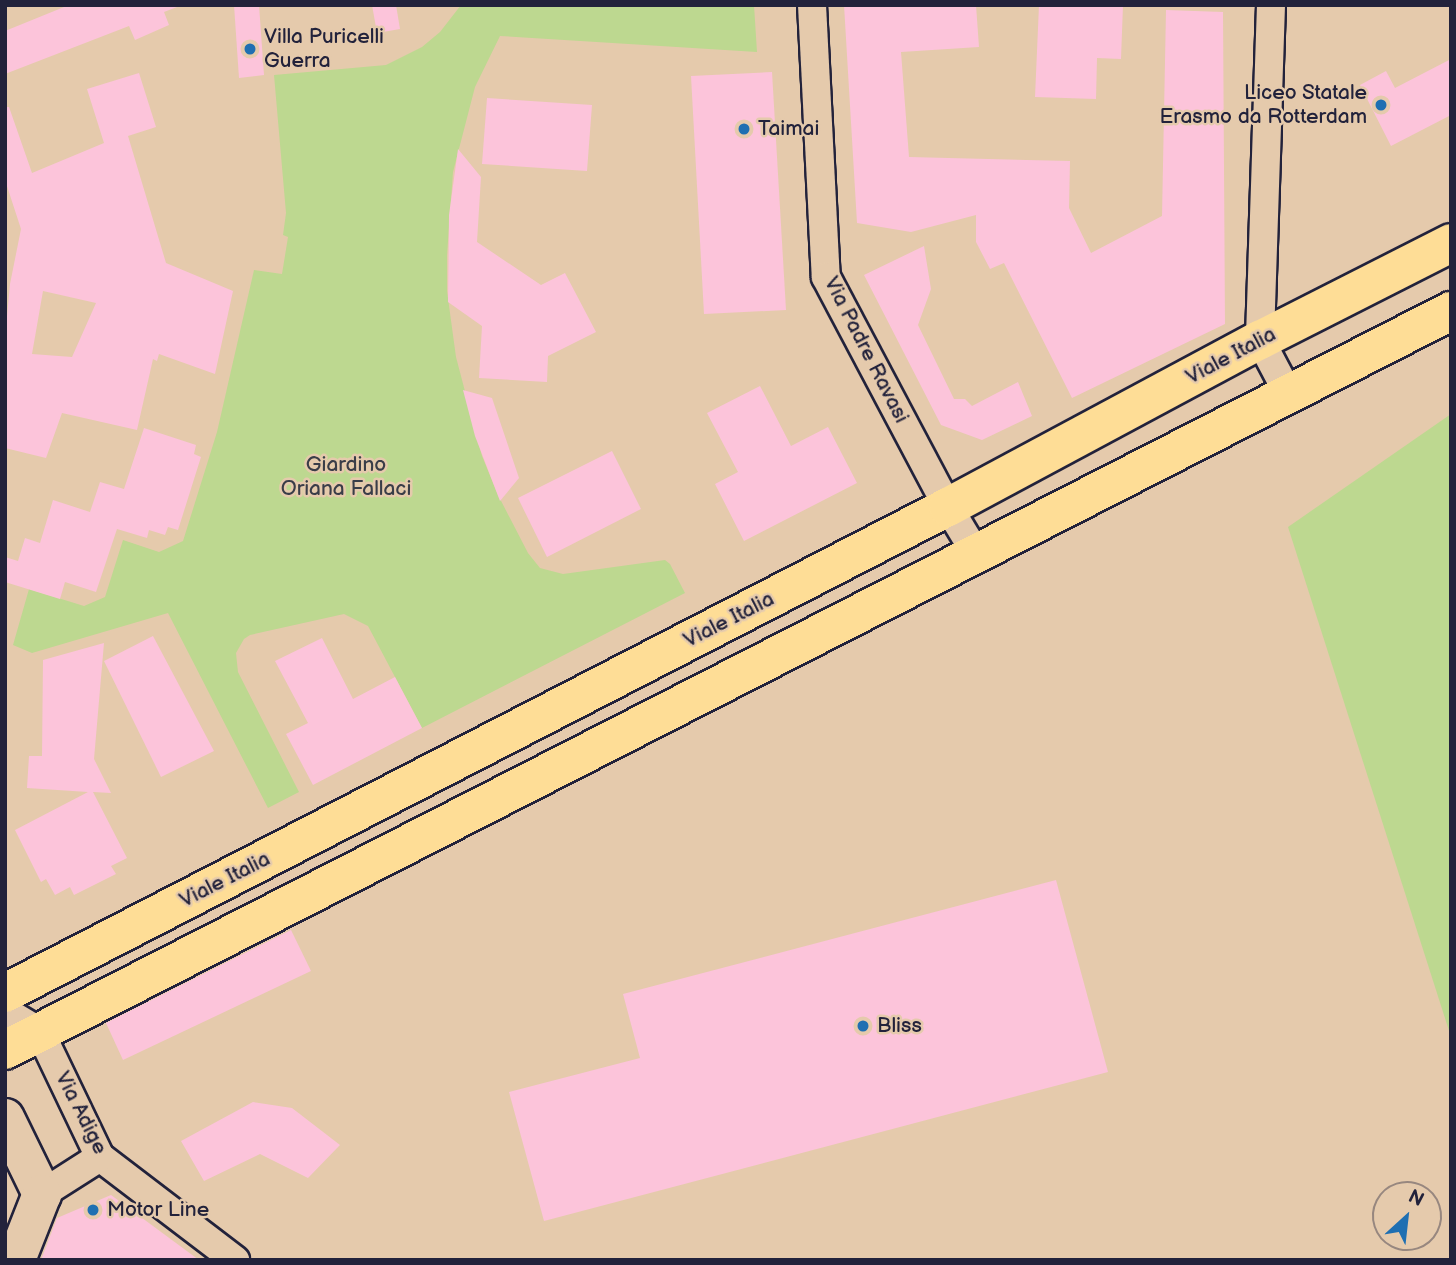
<!DOCTYPE html>
<style>
body{margin:0}
#map{position:relative;width:1456px;height:1265px;overflow:hidden;background:#e5caac;font-family:"Balsamiq Sans",sans-serif}
div>[style]{position:absolute}
.green>*{inset:0;background:#bdd890}
.building>*{inset:0;background:#fcc4da}
.roads{filter:drop-shadow(2px 0 #22223b) drop-shadow(-2px 0 #22223b) drop-shadow(0 2px #22223b) drop-shadow(0 -2px #22223b)}
.street>*{height:28px;margin:-14px;padding:0 14px;transform-origin:14px;border-radius:14px;background:#e5caac}
.secondary>*{height:38px;margin:-19px;padding:0 19px;transform-origin:19px;border-radius:19px;background:#e5caac}
.primary>*{height:38px;margin:-19px;padding:0 19px;transform-origin:19px;border-radius:19px;background:#fedd96}
.dots>*{width:19px;height:19px;translate:-50% -50%;box-sizing:border-box;border:4px solid #e5caac;border-radius:50%}
span{translate:-50% -50%;white-space:nowrap;text-align:center;line-height:1.15;-webkit-text-stroke:5px #e5caac;paint-order:stroke}
.poi-label{font-size:21px;color:#22223b}
.left{translate:0 -50%;text-align:left}
.right{translate:-100% -50%;text-align:right}
.street-label{font-size:21px;color:#22223b}
.park-label{font-size:21px;color:#393d48}
.frame{position:absolute;inset:0;border:7px solid #22223b;pointer-events:none}
.north{position:absolute;left:1372px;top:1181px;width:70px;height:70px;box-sizing:border-box;background:#e5caac;border:2px solid #97877f;border-radius:50%;rotate:27deg;font-size:19px;font-weight:700;line-height:28px;text-align:center;color:#22223b}
.north::after{content:'';display:block;margin:auto;width:24px;height:32px;background:#1f6fb2;clip-path:polygon(50% 0,100% 100%,50% 72%,0 100%)}
</style>
<div id="map">
<div class="green">
<div style="clip-path:polygon(461px 5px,754px 5px,757px 52px,500px 36px,475px 87px,453px 172px,447px 255px,447px 291px,456px 357px,482px 456px,498px 495px,528px 553px,540px 568px,563px 574px,665px 560px,670px 564px,685px 593px,422px 728px,368px 626px,344px 614px,250px 635px,244px 639px,236px 653px,238px 672px,299px 792px,268px 808px,168px 613px,32px 653px,13px 645px,29px 589px,84px 606px,105px 597px,123px 540px,159px 552px,183px 541px,217px 432px,254px 270px,282px 274px,288px 237px,283px 235px,286px 213px,274px 75px,386px 65px,422px 47px,440px 32px)"></div>
<div style="clip-path:polygon(1451px 414px,1451px 1037px,1288px 527px)"></div>
</div>
<div class="building">
<div style="clip-path:polygon(69px 5px,177px 5px,177px 7px,164px 12px,169px 25px,135px 40px,129px 26px,5px 74px,5px 31px)"></div>
<div style="clip-path:polygon(234px 5px,259px 5px,264px 75px,239px 78px)"></div>
<div style="clip-path:polygon(372px 5px,396px 5px,400px 29px,377px 33px)"></div>
<div style="clip-path:polygon(844px 5px,976px 5px,979px 47px,901px 52px,909px 157px,1070px 161px,1069px 208px,1091px 253px,1162px 216px,1166px 10px,1223px 12px,1225px 324px,1072px 398px,1004px 263px,990px 269px,976px 242px,976px 215px,911px 232px,857px 223px)"></div>
<div style="clip-path:polygon(1039px 5px,1123px 5px,1121px 59px,1097px 58px,1096px 99px,1035px 97px)"></div>
<div style="clip-path:polygon(1451px 59px,1451px 115px,1391px 146px,1360px 85px,1386px 71px,1395px 88px)"></div>
<div style="clip-path:polygon(772px 72px,786px 310px,704px 314px,691px 76px)"></div>
<div style="clip-path:polygon(evenodd,139px 73px,156px 127px,128px 136px,166px 263px,233px 291px,215px 374px,159px 354px,157px 361px,153px 359px,137px 430px,62px 413px,46px 458px,5px 448px,5px 338px,10px 284px,21px 229px,5px 180px,5px 107px,9px 107px,32px 173px,104px 143px,87px 89px,139px 73px,43px 291px,96px 303px,72px 357px,32px 354px,43px 291px)"></div>
<div style="clip-path:polygon(487px 98px,592px 105px,587px 171px,482px 164px)"></div>
<div style="clip-path:polygon(458px 149px,481px 177px,477px 242px,541px 285px,565px 273px,596px 332px,548px 356px,547px 382px,479px 378px,482px 326px,448px 302px,449px 215px)"></div>
<div style="clip-path:polygon(924px 246px,931px 289px,918px 325px,954px 399px,965px 399px,972px 406px,1018px 382px,1032px 416px,982px 440px,941px 425px,864px 275px)"></div>
<div style="clip-path:polygon(760px 386px,791px 446px,828px 427px,857px 483px,744px 541px,715px 484px,738px 472px,707px 413px)"></div>
<div style="clip-path:polygon(463px 390px,492px 398px,519px 478px,500px 501px,475px 436px)"></div>
<div style="clip-path:polygon(144px 428px,196px 445px,194px 454px,201px 457px,178px 530px,168px 527px,165px 535px,149px 530px,147px 538px,117px 529px,96px 592px,65px 582px,60px 599px,5px 582px,5px 557px,18px 561px,25px 538px,40px 543px,53px 500px,90px 512px,100px 482px,124px 489px)"></div>
<div style="clip-path:polygon(612px 451px,641px 509px,547px 557px,518px 498px)"></div>
<div style="clip-path:polygon(153px 636px,214px 751px,161px 777px,104px 661px)"></div>
<div style="clip-path:polygon(322px 638px,353px 699px,395px 677px,422px 728px,313px 785px,286px 734px,308px 723px,275px 661px)"></div>
<div style="clip-path:polygon(104px 643px,94px 759px,111px 793px,93px 792px,127px 858px,111px 866px,116px 874px,74px 895px,70px 887px,55px 895px,46px 879px,41px 882px,15px 830px,88px 792px,27px 788px,29px 756px,42px 756px,43px 660px)"></div>
<div style="clip-path:polygon(1056px 880px,1108px 1072px,544px 1221px,509px 1092px,640px 1058px,623px 994px)"></div>
<div style="clip-path:polygon(291px 930px,311px 971px,123px 1060px,106px 1023px)"></div>
<div style="clip-path:polygon(253px 1102px,292px 1108px,340px 1145px,308px 1178px,260px 1154px,204px 1181px,181px 1141px)"></div>
<div style="clip-path:polygon(111px 1195px,199px 1260px,41px 1260px,57px 1218px)"></div>
</div>
<div class="roads">
<div class="street">
<div style="left:812px;top:5px;width:272px;rotate:87.1deg"></div>
<div style="left:826px;top:277px;width:260px;rotate:62.1deg"></div>
<div style="left:948px;top:507px;width:52px;rotate:59deg"></div>
<div style="left:1271px;top:5px;width:335px;rotate:91.9deg"></div>
<div style="left:1260px;top:340px;width:62px;rotate:62.2deg"></div>
<div style="left:5px;top:1011px;width:41px;rotate:31deg"></div>
<div style="left:40px;top:1032px;width:139px;rotate:64.4deg"></div>
<div style="left:100px;top:1157px;width:170px;rotate:37.3deg"></div>
<div style="left:42px;top:1194px;width:69px;rotate:-32.5deg"></div>
</div>
<div class="secondary">
<div style="left:5px;top:1118px;width:85px;rotate:64deg"></div>
<div style="left:42px;top:1194px;width:71px;rotate:111.5deg"></div>
</div>
<div class="primary">
<div style="left:5px;top:993px;width:1061px;rotate:-27.27deg"></div>
<div style="left:948px;top:507px;width:354px;rotate:-28.2deg"></div>
<div style="left:1260px;top:340px;width:214px;rotate:-26.9deg"></div>
<div style="left:5px;top:1050px;width:1624px;rotate:-27.07deg"></div>
</div>
</div>
<div class="dots">
<div style="left:250px;top:49px;background:#1f6fb2"></div>
<div style="left:1381px;top:105px;background:#1f6fb2"></div>
<div style="left:744px;top:129px;background:#1f6fb2"></div>
<div style="left:863px;top:1026px;background:#1f6fb2"></div>
<div style="left:93px;top:1210px;background:#1f6fb2"></div>
</div>
<div class="poi-label">
<span class="left" style="left:264px;top:49px">Villa Puricelli<br>Guerra</span>
<span class="right" style="left:1367px;top:105px">Liceo Statale<br>Erasmo da Rotterdam</span>
<span class="left" style="left:758px;top:129px">Taimai</span>
<span class="left" style="left:877px;top:1026px">Bliss</span>
<span class="left" style="left:107px;top:1210px">Motor Line</span>
</div>
<div class="street-label">
<span style="left:866px;top:350px;rotate:63deg">Via Padre Ravasi</span>
<span style="left:1231px;top:356px;rotate:-28deg">Viale Italia</span>
<span style="left:729px;top:620px;rotate:-27deg">Viale Italia</span>
<span style="left:225px;top:880px;rotate:-27deg">Viale Italia</span>
<span style="left:81px;top:1113px;rotate:63deg">Via Adige</span>
</div>
<div class="park-label">
<span style="left:346px;top:477px">Giardino<br>Oriana Fallaci</span>
</div>
<div class="frame"></div>
<div class="north">N</div>
</div>
